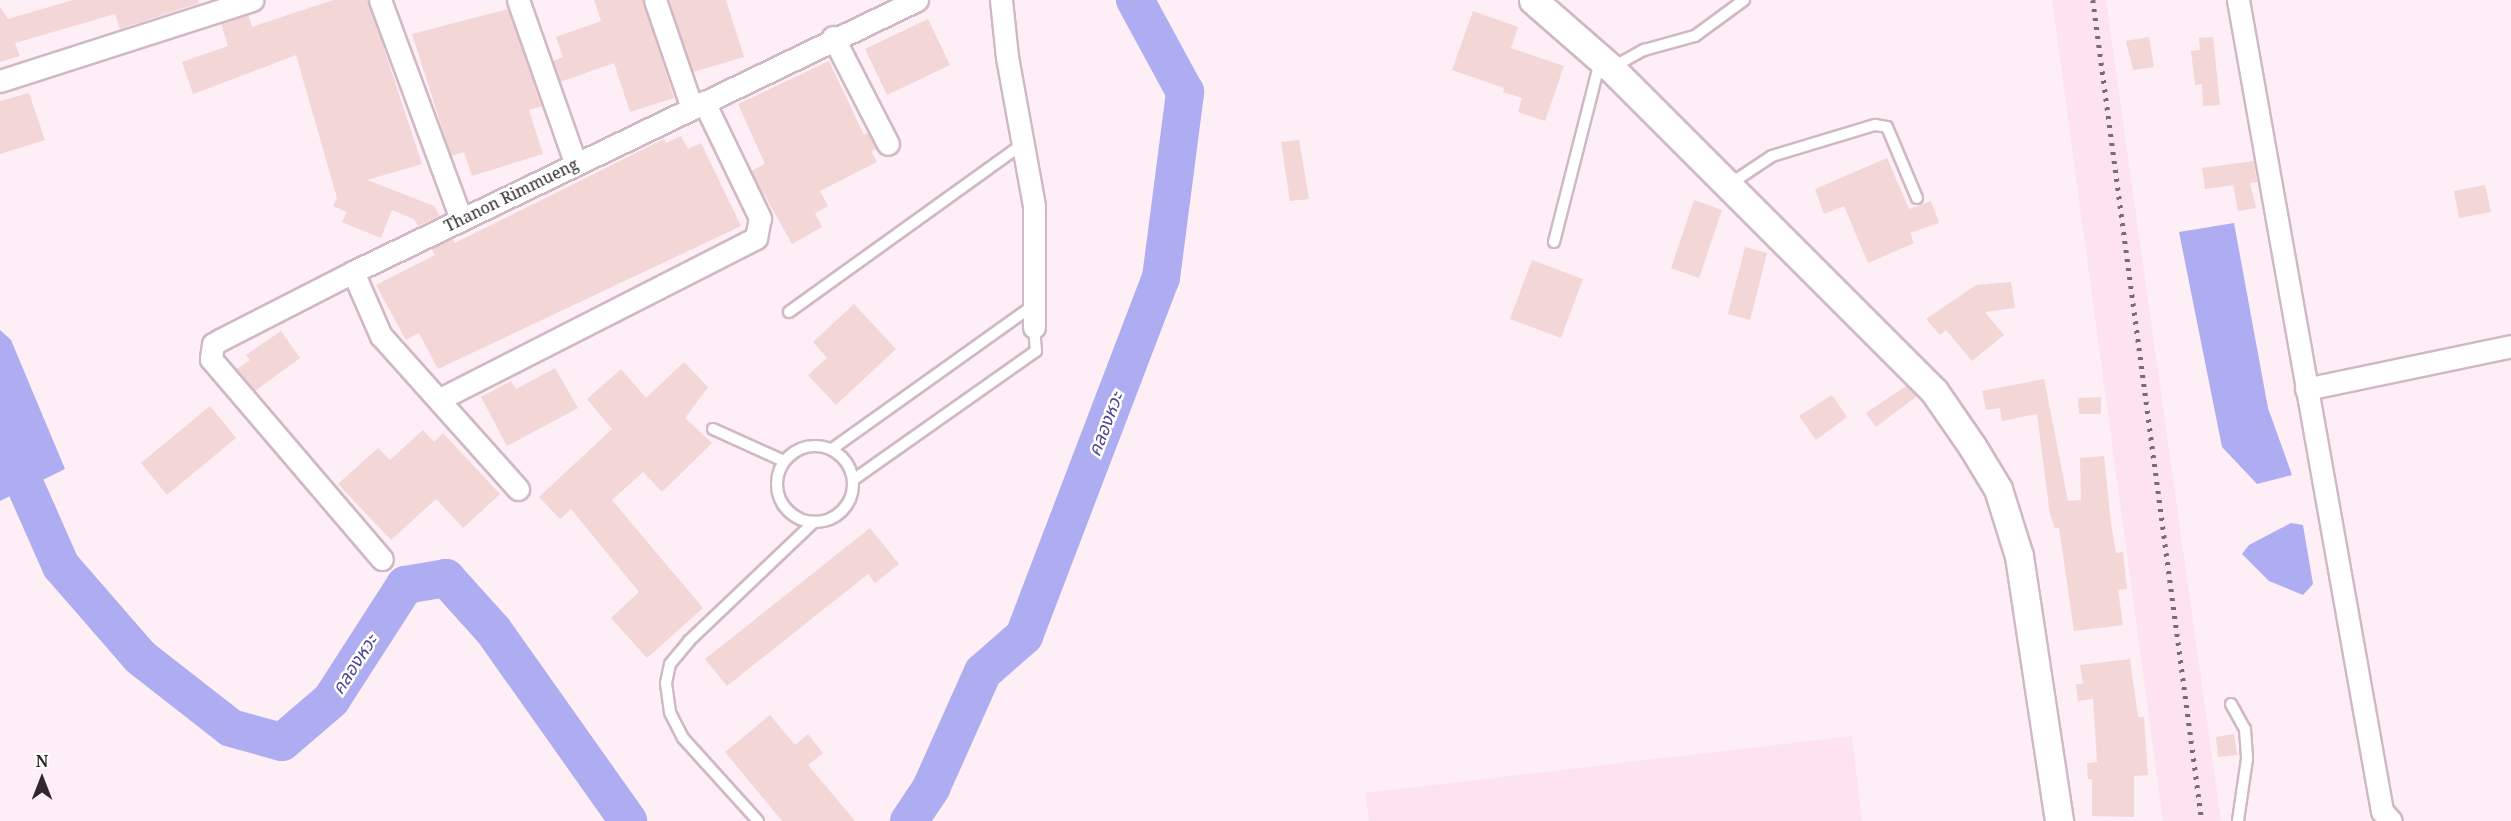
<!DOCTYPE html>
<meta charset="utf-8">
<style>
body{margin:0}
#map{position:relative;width:2511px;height:821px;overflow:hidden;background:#feeef6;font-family:"Noto Serif","Noto Sans Thai",serif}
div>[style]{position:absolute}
.built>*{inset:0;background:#fde2f0}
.water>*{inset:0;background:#aeadf1}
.river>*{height:38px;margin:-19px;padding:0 19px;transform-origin:19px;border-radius:19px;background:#aeadf1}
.building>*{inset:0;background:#f3d6d6}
.roads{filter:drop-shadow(2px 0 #d0b8c4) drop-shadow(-2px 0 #d0b8c4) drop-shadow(0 2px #d0b8c4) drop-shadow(0 -2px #d0b8c4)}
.service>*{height:10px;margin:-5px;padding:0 5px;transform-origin:5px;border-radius:5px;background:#fff}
.service>.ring{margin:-5px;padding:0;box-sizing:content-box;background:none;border:10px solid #fff;border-radius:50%}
.minor>*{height:21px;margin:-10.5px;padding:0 10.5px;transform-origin:10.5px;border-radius:10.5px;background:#fff}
.tertiary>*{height:27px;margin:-13.5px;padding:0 13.5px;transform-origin:13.5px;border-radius:13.5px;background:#fff}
.rail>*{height:4.5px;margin-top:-2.25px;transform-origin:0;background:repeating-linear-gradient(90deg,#786c73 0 3px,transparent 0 9px)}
span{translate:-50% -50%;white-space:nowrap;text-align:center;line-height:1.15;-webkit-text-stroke:5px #fff;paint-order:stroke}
.street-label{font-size:16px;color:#30272c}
.water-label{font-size:18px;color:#4d4595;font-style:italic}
.north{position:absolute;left:12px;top:749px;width:60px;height:60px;-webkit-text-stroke:4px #fff;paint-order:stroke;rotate:0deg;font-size:16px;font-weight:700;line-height:24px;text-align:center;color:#30272c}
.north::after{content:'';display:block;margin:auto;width:21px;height:27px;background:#30272c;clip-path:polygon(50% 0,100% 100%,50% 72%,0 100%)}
</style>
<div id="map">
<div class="built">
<div style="clip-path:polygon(2052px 0,2106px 0,2221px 821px,2163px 821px)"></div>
<div style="clip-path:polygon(1852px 736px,1862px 821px,1369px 821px,1365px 793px)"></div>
</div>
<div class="water">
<div style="clip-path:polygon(2234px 223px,2268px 408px,2292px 475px,2257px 484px,2222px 447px,2179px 232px)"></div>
<div style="clip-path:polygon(0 330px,11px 340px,65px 469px,0 501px)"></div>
<div style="clip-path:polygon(2291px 523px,2303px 525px,2313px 584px,2303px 595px,2269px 581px,2242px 554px,2249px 545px)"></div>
</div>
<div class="river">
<div style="left:0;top:428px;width:151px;rotate:66.2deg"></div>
<div style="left:61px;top:566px;width:121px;rotate:49deg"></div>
<div style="left:140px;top:657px;width:115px;rotate:38deg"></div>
<div style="left:231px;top:728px;width:53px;rotate:15.4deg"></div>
<div style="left:282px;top:742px;width:65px;rotate:-40.6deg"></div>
<div style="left:331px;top:700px;width:137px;rotate:-57.2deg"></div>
<div style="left:405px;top:585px;width:42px;rotate:-9.7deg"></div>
<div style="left:446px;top:578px;width:70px;rotate:47.9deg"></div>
<div style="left:493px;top:630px;width:234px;rotate:54.7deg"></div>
<div style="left:909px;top:821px;width:40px;rotate:-56deg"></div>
<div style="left:931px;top:788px;width:127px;rotate:-65.9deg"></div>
<div style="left:983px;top:672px;width:55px;rotate:-41.3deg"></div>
<div style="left:1024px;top:636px;width:383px;rotate:-69.1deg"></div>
<div style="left:1161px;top:278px;width:188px;rotate:-82.6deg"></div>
<div style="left:1185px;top:92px;width:105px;rotate:-118.5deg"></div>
</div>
<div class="building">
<div style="clip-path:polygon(73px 0,198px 0,199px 3px,120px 29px,115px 14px,15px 43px,20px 56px,0 62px,0 7px,8px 19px)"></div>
<div style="clip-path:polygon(333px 0,368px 0,422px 164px,367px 180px,434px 206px,440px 216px,418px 226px,414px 219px,392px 210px,381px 238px,342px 222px,347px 212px,333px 206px,337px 198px,296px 55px,193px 94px,182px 62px,228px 46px,221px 23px,248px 15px,252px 27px)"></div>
<div style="clip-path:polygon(594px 0,643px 0,674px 98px,630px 112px,614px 63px,560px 82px,553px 61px,563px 57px,556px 37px,601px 21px)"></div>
<div style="clip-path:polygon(668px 0,726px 0,744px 57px,693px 72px)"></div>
<div style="clip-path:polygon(508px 9px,542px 106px,529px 110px,543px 154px,472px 176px,464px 152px,451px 156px,412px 34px)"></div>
<div style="clip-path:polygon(1473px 11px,1518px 27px,1511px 48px,1564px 66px,1545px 121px,1518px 112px,1522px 98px,1503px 92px,1504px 88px,1452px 70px)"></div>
<div style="clip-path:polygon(928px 19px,950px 65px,887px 95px,865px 49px)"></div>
<div style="clip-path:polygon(2149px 37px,2154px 67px,2133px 70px,2126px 41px)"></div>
<div style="clip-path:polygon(2213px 37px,2220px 105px,2203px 106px,2202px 84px,2195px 85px,2191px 51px,2200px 50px,2199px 38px)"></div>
<div style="clip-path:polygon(829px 61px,864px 135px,868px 133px,876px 149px,871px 151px,877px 162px,820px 191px,828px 206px,815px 213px,822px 227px,792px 244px,751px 171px,765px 164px,738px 104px)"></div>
<div style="clip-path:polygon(29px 93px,45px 140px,0 154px,0 101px)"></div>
<div style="clip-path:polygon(681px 136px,688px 149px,701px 143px,741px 226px,438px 369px,419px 333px,406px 340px,376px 285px,435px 255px,431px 248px,452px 238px,455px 243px,664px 139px,666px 143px)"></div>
<div style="clip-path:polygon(1299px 140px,1309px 199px,1290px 201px,1281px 142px)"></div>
<div style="clip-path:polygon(1887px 158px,1909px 209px,1931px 201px,1939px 223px,1910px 233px,1914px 243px,1868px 263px,1844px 206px,1824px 214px,1815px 189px)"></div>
<div style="clip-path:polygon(2254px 161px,2257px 182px,2250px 183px,2256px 208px,2238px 211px,2233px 185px,2205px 189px,2202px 168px)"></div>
<div style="clip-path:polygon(2485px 185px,2491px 212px,2459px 218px,2454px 191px)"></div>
<div style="clip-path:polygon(1694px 200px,1722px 210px,1699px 278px,1671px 268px)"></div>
<div style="clip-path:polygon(1745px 247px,1767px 253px,1750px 320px,1728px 314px)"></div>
<div style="clip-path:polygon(1532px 260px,1583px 279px,1561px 338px,1510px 319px)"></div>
<div style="clip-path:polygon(2011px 282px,2015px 308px,1985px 312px,2004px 335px,1972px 361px,1946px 330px,1940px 335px,1926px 319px,1976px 285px)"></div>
<div style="clip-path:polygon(854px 304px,896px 349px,836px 405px,808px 375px,827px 358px,813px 342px)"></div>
<div style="clip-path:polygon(281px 331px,300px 358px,255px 391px,237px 369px,250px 360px,246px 355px)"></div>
<div style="clip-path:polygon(684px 362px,708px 387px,685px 418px,712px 443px,662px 492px,643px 472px,612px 500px,703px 608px,647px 658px,611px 618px,639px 592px,571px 509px,560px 519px,539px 497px,612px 429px,587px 399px,621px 369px,646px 398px)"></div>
<div style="clip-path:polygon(555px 368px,578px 408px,507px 446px,481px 397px,511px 381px,516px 389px)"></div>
<div style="clip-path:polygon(2044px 379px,2068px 501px,2081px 500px,2080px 458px,2104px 456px,2111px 524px,2116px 553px,2123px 552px,2127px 589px,2118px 590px,2123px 625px,2074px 631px,2059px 528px,2055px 528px,2050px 515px,2037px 414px,2002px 421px,2000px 408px,1986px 410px,1982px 391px)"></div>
<div style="clip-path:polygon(1906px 386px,1917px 396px,1876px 427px,1866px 413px)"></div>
<div style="clip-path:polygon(1832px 395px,1847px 417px,1816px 440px,1799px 416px)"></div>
<div style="clip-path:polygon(2101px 397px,2101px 414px,2079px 414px,2078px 398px)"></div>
<div style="clip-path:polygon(210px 406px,236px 438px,167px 495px,141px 463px)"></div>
<div style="clip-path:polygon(423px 430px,434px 442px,443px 433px,500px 494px,463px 528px,436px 499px,391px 540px,338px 484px,378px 448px,390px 460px)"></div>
<div style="clip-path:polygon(870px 528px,899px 564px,875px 583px,868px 574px,727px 686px,705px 659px)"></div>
<div style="clip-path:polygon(2130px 659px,2138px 717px,2144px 717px,2148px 775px,2134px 776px,2134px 817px,2092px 816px,2092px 779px,2088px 779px,2087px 763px,2097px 762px,2093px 699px,2078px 701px,2076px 684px,2083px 684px,2080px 665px)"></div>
<div style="clip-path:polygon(770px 715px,795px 745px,808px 734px,823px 753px,808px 765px,855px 821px,782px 821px,725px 752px)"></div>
<div style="clip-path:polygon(2234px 734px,2237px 755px,2218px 757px,2216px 737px)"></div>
</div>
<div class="roads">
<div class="service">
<div style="left:1611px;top:68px;width:38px;rotate:-29deg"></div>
<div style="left:1644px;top:50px;width:53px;rotate:-15.4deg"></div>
<div style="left:1695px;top:36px;width:61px;rotate:-36.3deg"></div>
<div style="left:1730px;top:184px;width:50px;rotate:-33.7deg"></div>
<div style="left:1772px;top:156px;width:108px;rotate:-16.8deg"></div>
<div style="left:1875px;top:125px;width:12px;rotate:9deg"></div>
<div style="left:1887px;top:127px;width:77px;rotate:67.1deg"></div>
<div style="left:1554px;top:242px;width:186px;rotate:-75.7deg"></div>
<div style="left:789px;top:312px;width:288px;rotate:-35.7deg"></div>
<div style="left:713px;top:429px;width:78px;rotate:24.3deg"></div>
<div class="ring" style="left:777px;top:446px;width:66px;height:66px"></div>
<div style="left:832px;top:449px;width:248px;rotate:-35.5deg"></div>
<div style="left:853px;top:480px;width:224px;rotate:-35.2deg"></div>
<div style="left:1036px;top:351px;width:24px;rotate:-95deg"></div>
<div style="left:2231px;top:704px;width:29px;rotate:61deg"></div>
<div style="left:2245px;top:729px;width:30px;rotate:86deg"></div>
<div style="left:2247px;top:759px;width:63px;rotate:98.3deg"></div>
<div style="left:758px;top:821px;width:112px;rotate:-132.1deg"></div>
<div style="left:683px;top:738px;width:29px;rotate:-117deg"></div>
<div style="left:670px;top:712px;width:29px;rotate:-98deg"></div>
<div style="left:666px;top:683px;width:19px;rotate:-78deg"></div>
<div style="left:670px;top:664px;width:30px;rotate:-50deg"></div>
<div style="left:689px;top:641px;width:173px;rotate:-43.6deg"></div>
</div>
<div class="minor">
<div style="left:380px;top:0;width:233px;rotate:69.7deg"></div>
<div style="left:518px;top:0;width:172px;rotate:70.6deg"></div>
<div style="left:655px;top:0;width:114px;rotate:71.1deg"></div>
<div style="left:1001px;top:0;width:57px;rotate:84deg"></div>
<div style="left:1007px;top:57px;width:151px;rotate:79.7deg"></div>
<div style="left:1034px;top:206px;width:121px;rotate:90deg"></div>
<div style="left:2238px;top:0;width:824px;rotate:79.93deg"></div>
<div style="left:2382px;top:811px;width:13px;rotate:48deg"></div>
<div style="left:833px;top:37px;width:120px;rotate:62.8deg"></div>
<div style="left:0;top:81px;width:265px;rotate:-17.8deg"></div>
<div style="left:353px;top:272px;width:149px;rotate:152.9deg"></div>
<div style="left:220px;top:340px;width:8px;rotate:150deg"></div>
<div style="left:213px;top:344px;width:15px;rotate:98deg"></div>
<div style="left:211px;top:359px;width:263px;rotate:49.5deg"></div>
<div style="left:2306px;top:389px;width:209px;rotate:-11.8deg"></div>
<div style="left:440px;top:399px;width:355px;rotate:-27deg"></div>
<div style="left:756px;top:238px;width:20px;rotate:-79deg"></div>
<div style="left:760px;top:218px;width:129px;rotate:-115.8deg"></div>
<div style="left:518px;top:489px;width:205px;rotate:-131.8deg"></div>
<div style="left:381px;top:336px;width:70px;rotate:-113.6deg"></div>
<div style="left:353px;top:272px;width:626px;rotate:-25.75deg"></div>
</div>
<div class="tertiary">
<div style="left:1533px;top:0;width:103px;rotate:41.1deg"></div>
<div style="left:1611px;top:68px;width:457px;rotate:45deg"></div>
<div style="left:1934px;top:391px;width:67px;rotate:55.4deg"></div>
<div style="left:1972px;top:446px;width:50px;rotate:58.8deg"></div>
<div style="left:1998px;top:489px;width:70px;rotate:72.6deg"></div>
<div style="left:2019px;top:556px;width:268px;rotate:81.4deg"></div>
</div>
</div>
<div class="rail">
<div style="left:2093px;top:0;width:828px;rotate:82.44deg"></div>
</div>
<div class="street-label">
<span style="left:511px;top:195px;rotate:-26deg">Thanon Rimmueng</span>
</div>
<div class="water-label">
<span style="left:1105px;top:424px;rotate:-69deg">คลองหวะ</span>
<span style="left:354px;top:664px;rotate:-57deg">คลองหวะ</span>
</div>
<div class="north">N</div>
</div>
